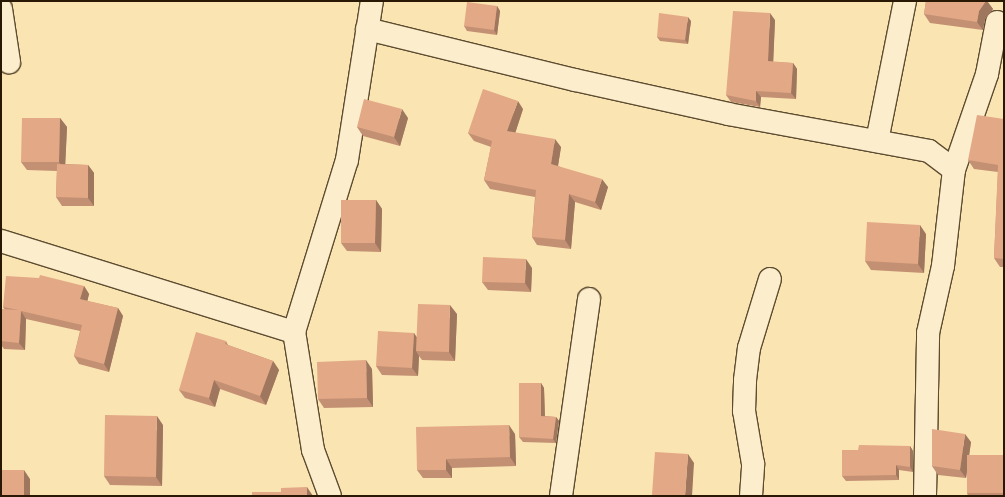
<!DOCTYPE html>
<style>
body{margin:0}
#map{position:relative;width:1005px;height:497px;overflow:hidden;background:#fae4b2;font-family:"Libre Bodoni",serif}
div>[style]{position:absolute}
.roads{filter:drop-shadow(1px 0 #5d4c30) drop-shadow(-1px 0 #5d4c30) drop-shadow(0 1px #5d4c30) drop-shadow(0 -1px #5d4c30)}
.street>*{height:22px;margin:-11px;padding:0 11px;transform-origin:11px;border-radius:11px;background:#fcedcd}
.wall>*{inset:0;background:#c39073}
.shaded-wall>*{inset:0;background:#9f765e}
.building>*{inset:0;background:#e3a886}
span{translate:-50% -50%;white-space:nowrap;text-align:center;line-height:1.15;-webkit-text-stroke:3.5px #fcedcd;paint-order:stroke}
.frame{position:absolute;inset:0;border:2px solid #291904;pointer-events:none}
</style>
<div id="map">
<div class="roads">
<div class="street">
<div style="left:1px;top:9px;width:54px;rotate:81.4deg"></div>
<div style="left:367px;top:29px;width:214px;rotate:13.8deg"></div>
<div style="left:575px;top:80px;width:157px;rotate:12.5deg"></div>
<div style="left:728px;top:114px;width:204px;rotate:10.4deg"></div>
<div style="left:929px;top:151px;width:31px;rotate:37deg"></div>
<div style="left:877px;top:141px;width:143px;rotate:-78.7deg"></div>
<div style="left:1px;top:241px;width:307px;rotate:17.3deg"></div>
<div style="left:330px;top:496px;width:49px;rotate:-110.3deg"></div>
<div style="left:313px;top:450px;width:120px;rotate:-99.1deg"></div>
<div style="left:294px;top:332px;width:180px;rotate:-72.9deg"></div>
<div style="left:347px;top:160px;width:161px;rotate:-81.1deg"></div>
<div style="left:561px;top:496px;width:199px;rotate:-81.9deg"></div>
<div style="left:751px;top:496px;width:32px;rotate:-86deg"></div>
<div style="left:753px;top:464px;width:54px;rotate:-99.6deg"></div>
<div style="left:744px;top:411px;width:31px;rotate:-88deg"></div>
<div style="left:745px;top:380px;width:32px;rotate:-83deg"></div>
<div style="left:749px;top:348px;width:72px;rotate:-73.1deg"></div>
<div style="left:925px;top:496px;width:163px;rotate:-88.9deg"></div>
<div style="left:928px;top:333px;width:69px;rotate:-77.4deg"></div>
<div style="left:943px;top:266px;width:97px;rotate:-83.5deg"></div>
<div style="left:954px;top:170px;width:102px;rotate:-71deg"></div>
<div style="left:987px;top:74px;width:53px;rotate:-79.1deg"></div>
</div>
</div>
<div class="wall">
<div style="clip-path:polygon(926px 1px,987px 1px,993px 9px,985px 19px,983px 30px,930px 23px,924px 14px)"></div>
<div style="clip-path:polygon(497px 6px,500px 11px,497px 35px,467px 31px,464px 26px)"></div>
<div style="clip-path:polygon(775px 20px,773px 62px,793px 63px,797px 69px,796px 99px,761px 97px,760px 107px,731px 102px,726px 95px)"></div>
<div style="clip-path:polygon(691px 21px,688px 44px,660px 41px,657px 37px)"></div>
<div style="clip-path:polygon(523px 109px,515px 133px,561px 147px,558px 166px,608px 187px,601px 210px,575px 202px,571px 249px,537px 245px,532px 237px,535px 197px,490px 189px,484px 180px,491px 147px,474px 141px,468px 133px)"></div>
<div style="clip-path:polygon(60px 118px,67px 127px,65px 164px,88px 165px,94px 173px,94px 206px,62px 206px,56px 197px,57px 171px,27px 170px,21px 162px)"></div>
<div style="clip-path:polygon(408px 118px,400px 146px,363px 136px,357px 127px)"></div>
<div style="clip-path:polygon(1004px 119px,1004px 267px,1000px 267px,994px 258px,998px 172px,974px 169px,968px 160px)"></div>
<div style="clip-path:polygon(376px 200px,382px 209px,381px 252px,347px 251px,341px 243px)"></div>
<div style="clip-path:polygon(926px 234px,924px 273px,871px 270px,865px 261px)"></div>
<div style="clip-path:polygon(532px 268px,531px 292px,488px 290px,482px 282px)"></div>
<div style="clip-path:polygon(84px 286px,89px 294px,87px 301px,118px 308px,123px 316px,109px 372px,79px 364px,74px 356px,80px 331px,26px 319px,25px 350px,4px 349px,1px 345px,1px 309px,5px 310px,3px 307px)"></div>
<div style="clip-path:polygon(457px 314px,455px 361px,422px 360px,419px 356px,418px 376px,382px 375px,376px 366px,414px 333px,416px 337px)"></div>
<div style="clip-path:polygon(226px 341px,228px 345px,273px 361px,279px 370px,266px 405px,220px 389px,215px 407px,185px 398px,179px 390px)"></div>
<div style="clip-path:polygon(372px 369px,373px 407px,324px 408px,318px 399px)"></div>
<div style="clip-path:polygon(541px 383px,544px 388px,545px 416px,556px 417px,559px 421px,556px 443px,523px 442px,519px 437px)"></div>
<div style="clip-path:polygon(163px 425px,162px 486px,110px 485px,104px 476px)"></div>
<div style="clip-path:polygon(515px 434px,516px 466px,452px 468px,452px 478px,423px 478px,417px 470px)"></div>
<div style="clip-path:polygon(971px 442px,969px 455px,1004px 455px,1004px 496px,968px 496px,967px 493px,967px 472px,966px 478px,938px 475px,932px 466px)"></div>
<div style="clip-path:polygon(910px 446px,913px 451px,913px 472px,899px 470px,899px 480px,846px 481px,842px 476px,858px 450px)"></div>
</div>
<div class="shaded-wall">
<div style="clip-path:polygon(986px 1px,987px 1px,993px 9px,985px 19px,983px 30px,977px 22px,979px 11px)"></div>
<div style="clip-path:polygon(497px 6px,500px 11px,497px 35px,494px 30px)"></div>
<div style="clip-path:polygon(770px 13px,775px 20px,773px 68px,768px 61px)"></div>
<div style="clip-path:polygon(688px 17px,691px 21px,688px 44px,685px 40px)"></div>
<div style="clip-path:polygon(793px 63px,797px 69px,796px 99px,791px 93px)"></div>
<div style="clip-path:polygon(756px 91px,761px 97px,760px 107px,756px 101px)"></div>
<div style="clip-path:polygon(518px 101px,523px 109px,513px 140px,507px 131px)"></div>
<div style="clip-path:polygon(402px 109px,408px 118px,400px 146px,394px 137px)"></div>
<div style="clip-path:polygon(60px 118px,67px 127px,65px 171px,59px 162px)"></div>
<div style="clip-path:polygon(555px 139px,561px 147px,557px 172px,551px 164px)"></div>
<div style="clip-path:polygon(88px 165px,94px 173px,94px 206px,88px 198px)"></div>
<div style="clip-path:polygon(602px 179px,608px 187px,601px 210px,595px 202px)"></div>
<div style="clip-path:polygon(569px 194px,575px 202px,571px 249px,565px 240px)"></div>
<div style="clip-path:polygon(376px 200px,382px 209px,381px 252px,375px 243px)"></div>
<div style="clip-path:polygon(920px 225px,926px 234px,924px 273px,918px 264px)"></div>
<div style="clip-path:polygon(526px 259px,532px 268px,531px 292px,525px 283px)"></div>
<div style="clip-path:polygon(84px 286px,89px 294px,86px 307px,80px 299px)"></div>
<div style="clip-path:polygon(450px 305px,457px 314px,455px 361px,449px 352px)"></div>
<div style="clip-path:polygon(118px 308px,123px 316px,109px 372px,104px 364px)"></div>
<div style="clip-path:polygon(21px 311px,26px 319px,25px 350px,19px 343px)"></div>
<div style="clip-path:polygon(414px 333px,420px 342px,416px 351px,419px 356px,418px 376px,412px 368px)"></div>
<div style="clip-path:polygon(366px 360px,372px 369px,373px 407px,367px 398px)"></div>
<div style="clip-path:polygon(273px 361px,279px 370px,266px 405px,260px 396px)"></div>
<div style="clip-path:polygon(214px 380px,220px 389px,215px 407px,209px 398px)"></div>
<div style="clip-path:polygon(541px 383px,544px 388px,545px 421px,541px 416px)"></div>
<div style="clip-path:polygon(157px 416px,163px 425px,162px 486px,156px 477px)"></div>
<div style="clip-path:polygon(556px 417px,559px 421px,556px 443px,553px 439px)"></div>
<div style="clip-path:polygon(509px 425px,515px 434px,516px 466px,510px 457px)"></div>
<div style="clip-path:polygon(965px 434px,971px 442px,966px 478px,960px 470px)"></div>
<div style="clip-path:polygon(910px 446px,913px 451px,913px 472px,910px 467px)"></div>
<div style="clip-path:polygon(688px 454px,694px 463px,692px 496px,685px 496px)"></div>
<div style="clip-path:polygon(446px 459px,452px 468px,452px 478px,446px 470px)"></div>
<div style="clip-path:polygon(896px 465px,899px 470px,899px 480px,896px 475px)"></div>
<div style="clip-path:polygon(24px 470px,30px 479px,30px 496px,24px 496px)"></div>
<div style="clip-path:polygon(307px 487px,313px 496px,307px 496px)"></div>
</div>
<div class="building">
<div style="clip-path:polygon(926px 1px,986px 1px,979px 11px,977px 22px,924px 14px)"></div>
<div style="clip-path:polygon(467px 2px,497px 6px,494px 30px,464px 26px)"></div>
<div style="clip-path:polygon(733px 11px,770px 13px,768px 61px,793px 63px,791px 93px,756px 91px,756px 101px,726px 95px)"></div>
<div style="clip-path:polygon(659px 13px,688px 17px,685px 40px,657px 37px)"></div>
<div style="clip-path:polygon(483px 89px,518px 101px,507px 131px,555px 139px,551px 164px,602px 179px,595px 202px,569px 194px,565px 240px,532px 237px,536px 190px,484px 180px,492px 141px,468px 133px)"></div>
<div style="clip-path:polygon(364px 99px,402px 109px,394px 137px,357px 127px)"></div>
<div style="clip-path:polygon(977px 115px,1004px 119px,1004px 259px,994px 258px,998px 165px,968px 160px)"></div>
<div style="clip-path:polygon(22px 118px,60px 118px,59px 162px,21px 162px)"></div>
<div style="clip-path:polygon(57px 164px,88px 165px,88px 198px,56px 197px)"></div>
<div style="clip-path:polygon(341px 200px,376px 200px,375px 243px,341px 243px)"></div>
<div style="clip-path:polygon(867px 222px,920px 225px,918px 264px,865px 261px)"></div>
<div style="clip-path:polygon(483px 257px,526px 259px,525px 283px,482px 282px)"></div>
<div style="clip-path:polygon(40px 275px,84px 286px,80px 299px,118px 308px,104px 364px,74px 356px,82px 325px,21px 311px,19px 343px,1px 341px,1px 309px,19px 310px,3px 307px,6px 276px,39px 278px)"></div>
<div style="clip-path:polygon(418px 304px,450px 305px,449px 352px,416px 351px)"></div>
<div style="clip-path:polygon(378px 331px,414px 333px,412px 368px,376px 366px)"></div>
<div style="clip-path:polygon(196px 332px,226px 341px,225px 344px,273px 361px,260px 396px,214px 380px,209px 398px,179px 390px)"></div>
<div style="clip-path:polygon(366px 360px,367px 398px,318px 399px,317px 362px)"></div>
<div style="clip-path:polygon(519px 383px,541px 383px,541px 416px,556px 417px,553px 439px,519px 437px)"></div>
<div style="clip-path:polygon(105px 415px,157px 416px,156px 477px,104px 476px)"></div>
<div style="clip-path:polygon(509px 425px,510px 457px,446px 459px,446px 470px,417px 470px,416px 427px)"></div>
<div style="clip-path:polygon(932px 429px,965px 434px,960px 470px,932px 466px)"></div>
<div style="clip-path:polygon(859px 445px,910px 446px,910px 467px,896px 465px,896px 475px,842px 476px,842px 450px,858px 450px)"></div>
<div style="clip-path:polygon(655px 452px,688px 454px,685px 496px,664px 496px,652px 495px)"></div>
<div style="clip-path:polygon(967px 455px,1004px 455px,1004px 493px,967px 493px)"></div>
<div style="clip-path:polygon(1px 470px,24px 470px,24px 496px,1px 496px)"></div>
<div style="clip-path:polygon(307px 487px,307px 496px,252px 496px,252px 492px,281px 492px,281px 488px)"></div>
</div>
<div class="frame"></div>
</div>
